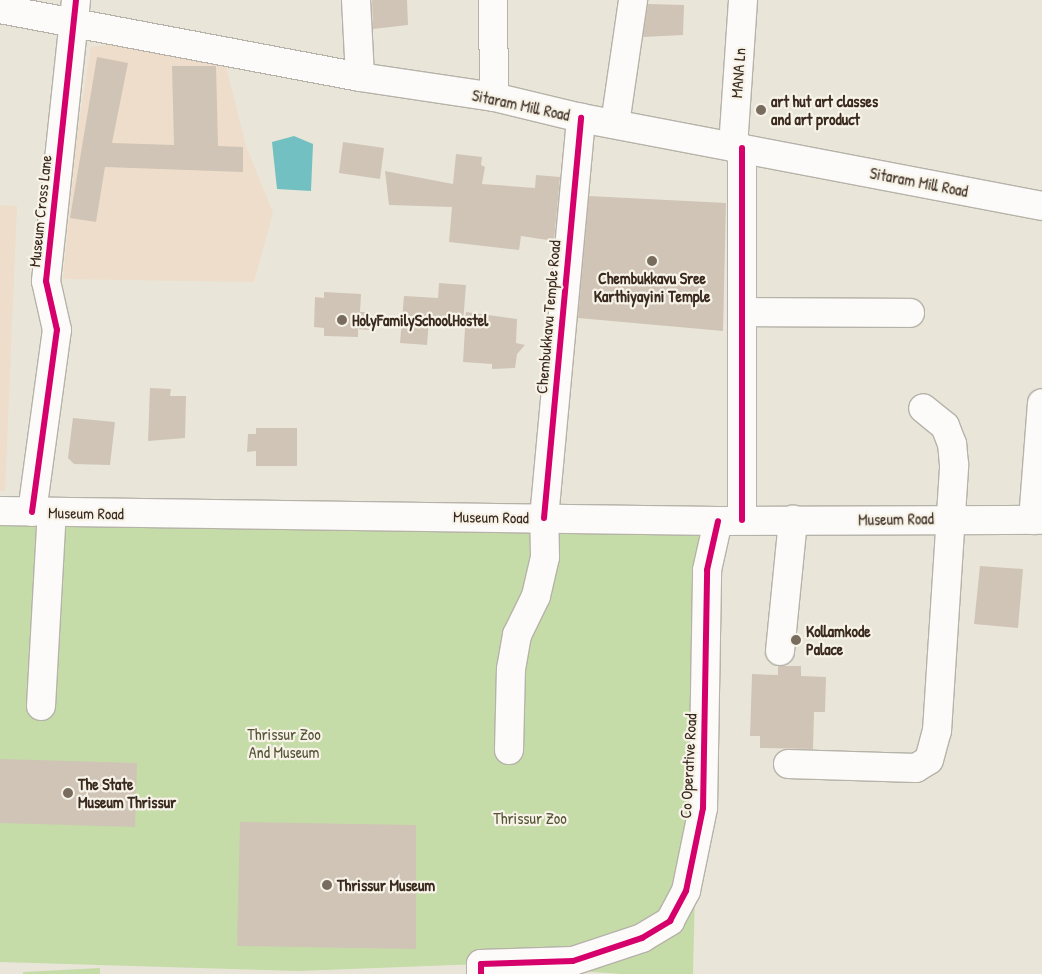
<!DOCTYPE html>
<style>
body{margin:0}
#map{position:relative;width:1042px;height:974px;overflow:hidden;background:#e9e6d9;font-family:"Patrick Hand",sans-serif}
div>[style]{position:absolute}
.built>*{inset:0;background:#eeddca}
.green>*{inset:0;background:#c5dca8}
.water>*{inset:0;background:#72c0c1}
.building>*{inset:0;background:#d0c4b6}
.roads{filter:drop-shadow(1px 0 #b6b2a9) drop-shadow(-1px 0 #b6b2a9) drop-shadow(0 1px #b6b2a9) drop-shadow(0 -1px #b6b2a9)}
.minor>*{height:28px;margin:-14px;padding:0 14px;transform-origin:14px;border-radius:14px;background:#fcfbf9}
.major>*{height:28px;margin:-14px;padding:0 14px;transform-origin:14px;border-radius:14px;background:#fcfbf9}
.cycleway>*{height:6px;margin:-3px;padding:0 3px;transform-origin:3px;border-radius:3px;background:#d6006c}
.dots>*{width:14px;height:14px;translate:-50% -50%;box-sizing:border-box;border:2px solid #f7f3e8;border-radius:50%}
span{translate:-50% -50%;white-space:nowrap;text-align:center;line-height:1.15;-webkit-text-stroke:4.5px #f7f3e8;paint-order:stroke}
.street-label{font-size:16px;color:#3b2a1e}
.poi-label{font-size:16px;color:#3b2a1e;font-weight:700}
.left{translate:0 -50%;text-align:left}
.park-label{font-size:16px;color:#565436}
</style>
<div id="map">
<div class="built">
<div style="clip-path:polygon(139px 42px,225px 62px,246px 146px,273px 213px,254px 282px,63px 279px,77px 136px,91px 47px)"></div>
<div style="clip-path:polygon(0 205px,17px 206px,5px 491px,0 491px)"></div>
</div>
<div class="green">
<div style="clip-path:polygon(0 510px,704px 520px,693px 974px,622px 974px,481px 964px,298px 971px,0 962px)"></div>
<div style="clip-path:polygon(100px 968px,100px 974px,23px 974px,23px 972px)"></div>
</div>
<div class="water">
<div style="clip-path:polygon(294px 136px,313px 144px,311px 191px,277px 189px,272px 142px)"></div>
</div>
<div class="building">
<div style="clip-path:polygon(372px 0,407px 0,408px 25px,373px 29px)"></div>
<div style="clip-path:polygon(648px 4px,684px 5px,683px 35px,643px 37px)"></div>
<div style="clip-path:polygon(97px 57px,128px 63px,112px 143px,174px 145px,172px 66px,216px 66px,218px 146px,243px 147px,243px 172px,105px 167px,96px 222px,70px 218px)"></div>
<div style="clip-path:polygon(343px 142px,384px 148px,380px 179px,339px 173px)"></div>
<div style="clip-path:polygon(456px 154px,482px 157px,481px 165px,485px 167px,482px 184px,535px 188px,536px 175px,560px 177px,554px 241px,521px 236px,519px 250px,449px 242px,452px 207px,389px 205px,385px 171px,453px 184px)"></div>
<div style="clip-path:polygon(589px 196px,726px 203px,723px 331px,578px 318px)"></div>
<div style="clip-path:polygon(439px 283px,466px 285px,463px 323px,429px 320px,427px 345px,400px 343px,404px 296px,438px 298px)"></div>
<div style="clip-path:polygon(324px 292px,361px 294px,360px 312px,369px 312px,369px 330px,358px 329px,358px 337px,324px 336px,324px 328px,314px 327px,315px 297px,324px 298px)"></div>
<div style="clip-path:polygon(466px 312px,517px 319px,516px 343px,525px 345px,517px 354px,515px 368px,492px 369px,492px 364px,463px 362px)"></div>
<div style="clip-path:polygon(150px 388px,171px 389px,170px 396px,186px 396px,185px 438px,148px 441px)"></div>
<div style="clip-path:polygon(73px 418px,115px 422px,110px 465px,74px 464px,68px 458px)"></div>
<div style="clip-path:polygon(256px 428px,297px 428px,297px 466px,256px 466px,256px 451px,247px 452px,248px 434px,256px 434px)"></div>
<div style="clip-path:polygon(980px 566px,1023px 569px,1018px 628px,974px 624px)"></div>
<div style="clip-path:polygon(778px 666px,801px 666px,801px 676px,826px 677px,825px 712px,814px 712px,813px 749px,760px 748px,760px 736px,750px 736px,752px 674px,778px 675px)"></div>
<div style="clip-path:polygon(0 759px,137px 763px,135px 827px,0 823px)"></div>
<div style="clip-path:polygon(240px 822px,416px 825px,416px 949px,237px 946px)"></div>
</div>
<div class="roads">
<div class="minor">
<div style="left:356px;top:0;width:77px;rotate:87deg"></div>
<div style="left:493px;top:0;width:97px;rotate:89.4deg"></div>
<div style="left:615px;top:124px;width:125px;rotate:-81.7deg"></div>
<div style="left:733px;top:147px;width:147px;rotate:-86.1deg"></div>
<div style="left:742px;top:312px;width:168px;rotate:0.3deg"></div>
<div style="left:32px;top:512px;width:184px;rotate:-82.2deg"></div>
<div style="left:57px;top:330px;width:50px;rotate:-102.7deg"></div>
<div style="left:46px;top:281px;width:283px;rotate:-83.9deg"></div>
<div style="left:742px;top:520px;width:372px;rotate:-90deg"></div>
<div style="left:1033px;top:520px;width:117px;rotate:-85.6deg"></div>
<div style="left:780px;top:651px;width:132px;rotate:-84.3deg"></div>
<div style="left:41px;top:706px;width:194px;rotate:-86.8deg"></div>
<div style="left:509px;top:750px;width:81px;rotate:-88.6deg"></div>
<div style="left:511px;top:669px;width:35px;rotate:-80deg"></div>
<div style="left:517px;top:635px;width:43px;rotate:-64deg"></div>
<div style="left:536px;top:596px;width:40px;rotate:-77deg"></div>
<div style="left:545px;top:557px;width:39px;rotate:-91deg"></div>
<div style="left:544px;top:518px;width:402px;rotate:-84.7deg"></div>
<div style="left:788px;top:764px;width:128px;rotate:1.8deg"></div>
<div style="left:916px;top:768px;width:15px;rotate:-32deg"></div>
<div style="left:929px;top:760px;width:30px;rotate:-75deg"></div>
<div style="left:937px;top:731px;width:267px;rotate:-86.3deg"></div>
<div style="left:954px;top:465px;width:21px;rotate:-95deg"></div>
<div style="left:952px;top:444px;width:19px;rotate:-111deg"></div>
<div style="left:945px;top:426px;width:28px;rotate:-141deg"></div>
<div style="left:481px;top:974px;width:10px;rotate:-90deg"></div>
<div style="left:481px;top:964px;width:92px;rotate:-1.9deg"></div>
<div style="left:573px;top:961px;width:73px;rotate:-18.4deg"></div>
<div style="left:642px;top:938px;width:33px;rotate:-31deg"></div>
<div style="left:670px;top:921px;width:34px;rotate:-62deg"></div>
<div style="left:686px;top:891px;width:85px;rotate:-78.4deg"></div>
<div style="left:703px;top:808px;width:238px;rotate:-89deg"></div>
<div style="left:707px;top:570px;width:50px;rotate:-77.3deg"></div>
</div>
<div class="major">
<div style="left:0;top:9px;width:366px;rotate:10.7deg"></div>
<div style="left:360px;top:77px;width:135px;rotate:8.5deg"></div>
<div style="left:494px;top:97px;width:89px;rotate:13.6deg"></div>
<div style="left:581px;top:118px;width:469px;rotate:10.8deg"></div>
<div style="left:0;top:511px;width:718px;rotate:0.8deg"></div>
<div style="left:718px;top:521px;width:324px;rotate:-0.2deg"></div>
</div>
</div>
<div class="cycleway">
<div style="left:32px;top:512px;width:184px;rotate:-82.2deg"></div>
<div style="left:57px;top:330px;width:50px;rotate:-102.7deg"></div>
<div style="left:46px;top:281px;width:283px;rotate:-83.9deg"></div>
<div style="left:544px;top:518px;width:402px;rotate:-84.7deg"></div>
<div style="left:742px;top:520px;width:372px;rotate:-90deg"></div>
<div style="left:481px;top:974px;width:10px;rotate:-90deg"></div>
<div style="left:481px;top:964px;width:92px;rotate:-1.9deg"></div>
<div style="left:573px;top:961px;width:73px;rotate:-18.4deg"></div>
<div style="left:642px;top:938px;width:33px;rotate:-31deg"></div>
<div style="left:670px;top:921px;width:34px;rotate:-62deg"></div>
<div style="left:686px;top:891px;width:85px;rotate:-78.4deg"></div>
<div style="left:703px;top:808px;width:238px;rotate:-89deg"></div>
<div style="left:707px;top:570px;width:50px;rotate:-77.3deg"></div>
</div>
<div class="dots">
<div style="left:761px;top:110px;background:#786c5f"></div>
<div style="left:652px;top:261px;background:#786c5f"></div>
<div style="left:342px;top:320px;background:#786c5f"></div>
<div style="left:796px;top:640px;background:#786c5f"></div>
<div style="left:68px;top:793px;background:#786c5f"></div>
<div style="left:327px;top:885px;background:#786c5f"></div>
</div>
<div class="street-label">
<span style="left:738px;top:73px;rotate:-86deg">MANA Ln</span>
<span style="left:521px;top:105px;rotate:12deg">Sitaram Mill Road</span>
<span style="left:919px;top:182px;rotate:11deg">Sitaram Mill Road</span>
<span style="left:40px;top:211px;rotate:-84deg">Museum Cross Lane</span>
<span style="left:548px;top:317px;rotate:-85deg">Chembukkavu Temple Road</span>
<span style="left:86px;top:513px;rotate:1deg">Museum Road</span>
<span style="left:491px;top:517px;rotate:1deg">Museum Road</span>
<span style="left:896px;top:519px;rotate:-1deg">Museum Road</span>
<span style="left:688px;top:766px;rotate:-87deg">Co Operative Road</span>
</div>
<div class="poi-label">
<span class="left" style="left:771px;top:110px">art hut art classes<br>and art product</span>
<span style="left:652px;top:287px">Chembukkavu Sree<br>Karthiyayini Temple</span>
<span class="left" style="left:352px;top:320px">HolyFamilySchoolHostel</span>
<span class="left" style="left:806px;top:640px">Kollamkode<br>Palace</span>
<span class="left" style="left:78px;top:793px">The State<br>Museum Thrissur</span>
<span class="left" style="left:337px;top:885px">Thrissur Museum</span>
</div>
<div class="park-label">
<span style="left:284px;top:743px">Thrissur Zoo<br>And Museum</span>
<span style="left:530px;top:818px">Thrissur Zoo</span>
</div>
</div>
